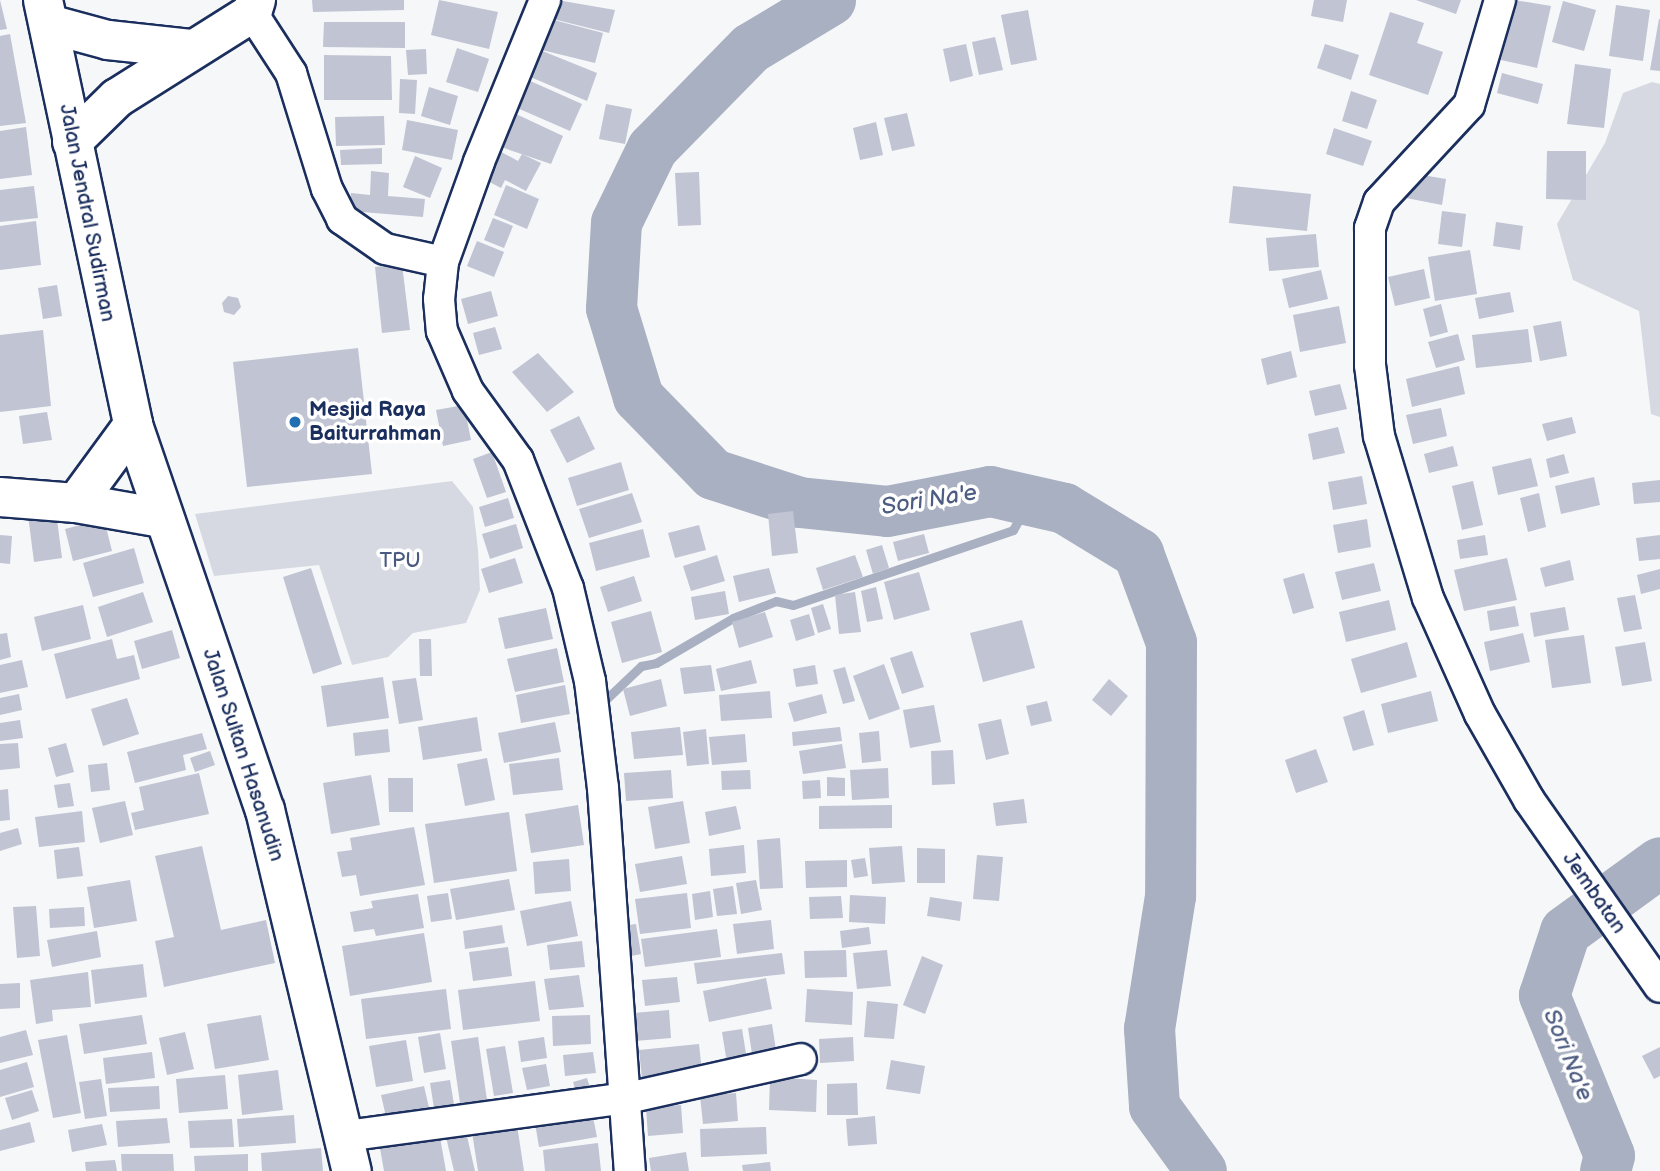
<!DOCTYPE html>
<style>
body{margin:0}
#map{position:relative;width:1660px;height:1171px;overflow:hidden;background:#f6f7f9;font-family:"Balsamiq Sans",sans-serif}
div>[style]{position:absolute}
.green>*{inset:0;background:#d6d9e2}
.stream>*{height:9px;margin:-4.5px;padding:0 4.5px;transform-origin:4.5px;border-radius:4.5px;background:#a9b0c1}
.river>*{height:51px;margin:-25.5px;padding:0 25.5px;transform-origin:25.5px;border-radius:25.5px;background:#a9b0c1}
.building>*{inset:0;background:#c0c4d3}
.roads{filter:drop-shadow(2px 0 #1b2f5e) drop-shadow(-2px 0 #1b2f5e) drop-shadow(0 2px #1b2f5e) drop-shadow(0 -2px #1b2f5e)}
.minor>*{height:30px;margin:-15px;padding:0 15px;transform-origin:15px;border-radius:15px;background:#fff}
.secondary>*{height:38px;margin:-19px;padding:0 19px;transform-origin:19px;border-radius:19px;background:#fff}
.primary>*{height:38px;margin:-19px;padding:0 19px;transform-origin:19px;border-radius:19px;background:#fff}
.trunk>*{height:38px;margin:-19px;padding:0 19px;transform-origin:19px;border-radius:19px;background:#fff}
.dots>*{width:19px;height:19px;translate:-50% -50%;box-sizing:border-box;border:4px solid #fff;border-radius:50%}
span{translate:-50% -50%;white-space:nowrap;text-align:center;line-height:1.15;-webkit-text-stroke:7px #fff;paint-order:stroke}
.street-label{font-size:21px;color:#1b2f5e}
.poi-label{font-size:21px;color:#1b2f5e;font-weight:700}
.left{translate:0 -50%;text-align:left}
.park-label{font-size:21px;color:#4a5a7f}
.water-label{font-size:23px;color:#4d5c81;font-style:italic}
</style>
<div id="map">
<div class="green">
<div style="clip-path:polygon(1652px 82px,1660px 84px,1660px 417px,1651px 414px,1639px 311px,1573px 280px,1557px 224px,1605px 143px,1623px 93px)"></div>
<div style="clip-path:polygon(452px 481px,473px 507px,478px 550px,480px 590px,466px 623px,413px 633px,388px 657px,352px 665px,319px 565px,214px 576px,195px 514px)"></div>
</div>
<div class="stream">
<div style="left:600px;top:705px;width:57px;rotate:-43.6deg"></div>
<div style="left:641px;top:666px;width:15px;rotate:-11deg"></div>
<div style="left:656px;top:663px;width:89px;rotate:-30.3deg"></div>
<div style="left:733px;top:618px;width:46px;rotate:-21.6deg"></div>
<div style="left:776px;top:601px;width:17px;rotate:13deg"></div>
<div style="left:793px;top:605px;width:232px;rotate:-18.8deg"></div>
<div style="left:1013px;top:530px;width:37px;rotate:-61deg"></div>
</div>
<div class="river">
<div style="left:830px;top:0;width:93px;rotate:149deg"></div>
<div style="left:750px;top:48px;width:140px;rotate:134.4deg"></div>
<div style="left:652px;top:148px;width:82px;rotate:115.9deg"></div>
<div style="left:616px;top:222px;width:86px;rotate:93.3deg"></div>
<div style="left:611px;top:308px;width:93px;rotate:73.1deg"></div>
<div style="left:638px;top:397px;width:107px;rotate:45.8deg"></div>
<div style="left:713px;top:474px;width:90px;rotate:18deg"></div>
<div style="left:799px;top:502px;width:88px;rotate:5.8deg"></div>
<div style="left:887px;top:511px;width:105px;rotate:-11deg"></div>
<div style="left:990px;top:491px;width:76px;rotate:12.9deg"></div>
<div style="left:1064px;top:508px;width:87px;rotate:31.3deg"></div>
<div style="left:1138px;top:553px;width:95px;rotate:69.7deg"></div>
<div style="left:1171px;top:642px;width:254px;rotate:90.2deg"></div>
<div style="left:1170px;top:896px;width:134px;rotate:99deg"></div>
<div style="left:1149px;top:1028px;width:78px;rotate:86.3deg"></div>
<div style="left:1154px;top:1106px;width:80px;rotate:54.1deg"></div>
<div style="left:1605px;top:1171px;width:16px;rotate:-76deg"></div>
<div style="left:1609px;top:1155px;width:173px;rotate:-112.1deg"></div>
<div style="left:1544px;top:995px;width:67px;rotate:-71.8deg"></div>
<div style="left:1565px;top:931px;width:117px;rotate:-36deg"></div>
</div>
<div class="building">
<div style="clip-path:polygon(0 0,7px 29px,0 30px)"></div>
<div style="clip-path:polygon(312px 0,404px 0,404px 10px,313px 12px)"></div>
<div style="clip-path:polygon(439px 0,498px 12px,489px 49px,431px 35px)"></div>
<div style="clip-path:polygon(557px 0,615px 10px,609px 33px,553px 19px)"></div>
<div style="clip-path:polygon(1314px 0,1347px 0,1343px 22px,1311px 16px)"></div>
<div style="clip-path:polygon(1416px 0,1461px 0,1456px 14px)"></div>
<div style="clip-path:polygon(1514px 0,1551px 6px,1537px 68px,1501px 60px)"></div>
<div style="clip-path:polygon(1563px 1px,1596px 10px,1584px 51px,1552px 42px)"></div>
<div style="clip-path:polygon(1616px 5px,1650px 10px,1643px 61px,1609px 56px)"></div>
<div style="clip-path:polygon(1028px 10px,1037px 60px,1011px 65px,1001px 15px)"></div>
<div style="clip-path:polygon(1390px 12px,1424px 23px,1417px 43px,1443px 52px,1428px 95px,1369px 75px)"></div>
<div style="clip-path:polygon(550px 19px,603px 33px,595px 63px,542px 50px)"></div>
<div style="clip-path:polygon(1659px 19px,1660px 19px,1660px 71px,1650px 70px)"></div>
<div style="clip-path:polygon(324px 22px,405px 22px,405px 48px,323px 47px)"></div>
<div style="clip-path:polygon(10px 34px,26px 123px,0 126px,0 36px)"></div>
<div style="clip-path:polygon(995px 37px,1003px 70px,979px 75px,972px 42px)"></div>
<div style="clip-path:polygon(966px 44px,973px 76px,950px 82px,943px 49px)"></div>
<div style="clip-path:polygon(1325px 44px,1359px 55px,1351px 80px,1317px 68px)"></div>
<div style="clip-path:polygon(457px 48px,489px 59px,478px 92px,446px 82px)"></div>
<div style="clip-path:polygon(426px 49px,427px 74px,408px 75px,406px 50px)"></div>
<div style="clip-path:polygon(540px 50px,597px 73px,587px 101px,528px 76px)"></div>
<div style="clip-path:polygon(324px 55px,391px 56px,392px 100px,324px 100px)"></div>
<div style="clip-path:polygon(1575px 64px,1611px 69px,1604px 128px,1567px 124px)"></div>
<div style="clip-path:polygon(1502px 73px,1543px 84px,1538px 104px,1497px 93px)"></div>
<div style="clip-path:polygon(400px 79px,417px 80px,415px 114px,399px 113px)"></div>
<div style="clip-path:polygon(528px 80px,582px 104px,570px 131px,515px 107px)"></div>
<div style="clip-path:polygon(429px 87px,458px 96px,450px 125px,421px 116px)"></div>
<div style="clip-path:polygon(1351px 91px,1377px 100px,1367px 129px,1342px 121px)"></div>
<div style="clip-path:polygon(606px 104px,632px 109px,625px 144px,599px 139px)"></div>
<div style="clip-path:polygon(907px 113px,915px 146px,892px 151px,884px 118px)"></div>
<div style="clip-path:polygon(516px 114px,563px 136px,551px 164px,501px 147px)"></div>
<div style="clip-path:polygon(384px 116px,385px 145px,336px 146px,335px 117px)"></div>
<div style="clip-path:polygon(407px 120px,458px 130px,452px 160px,402px 150px)"></div>
<div style="clip-path:polygon(876px 122px,883px 155px,860px 160px,853px 128px)"></div>
<div style="clip-path:polygon(26px 127px,32px 175px,0 179px,0 131px)"></div>
<div style="clip-path:polygon(1334px 128px,1372px 141px,1363px 166px,1326px 154px)"></div>
<div style="clip-path:polygon(382px 148px,382px 164px,341px 165px,340px 150px)"></div>
<div style="clip-path:polygon(494px 148px,518px 161px,522px 154px,541px 163px,526px 191px,505px 180px,501px 188px,480px 177px)"></div>
<div style="clip-path:polygon(1547px 151px,1586px 151px,1586px 200px,1546px 199px)"></div>
<div style="clip-path:polygon(415px 156px,442px 168px,430px 198px,403px 187px)"></div>
<div style="clip-path:polygon(371px 171px,389px 173px,388px 196px,425px 199px,423px 217px,350px 211px,351px 193px,370px 195px)"></div>
<div style="clip-path:polygon(699px 172px,701px 225px,678px 226px,675px 173px)"></div>
<div style="clip-path:polygon(1410px 173px,1446px 179px,1442px 205px,1406px 198px)"></div>
<div style="clip-path:polygon(506px 185px,539px 199px,527px 229px,494px 215px)"></div>
<div style="clip-path:polygon(34px 186px,38px 218px,0 222px,0 190px)"></div>
<div style="clip-path:polygon(1233px 186px,1311px 194px,1307px 231px,1229px 223px)"></div>
<div style="clip-path:polygon(1442px 211px,1466px 214px,1462px 247px,1438px 244px)"></div>
<div style="clip-path:polygon(493px 218px,513px 226px,504px 248px,484px 240px)"></div>
<div style="clip-path:polygon(36px 221px,41px 265px,0 270px,0 226px)"></div>
<div style="clip-path:polygon(1496px 222px,1523px 226px,1520px 250px,1493px 246px)"></div>
<div style="clip-path:polygon(1316px 234px,1319px 267px,1269px 271px,1266px 238px)"></div>
<div style="clip-path:polygon(477px 241px,504px 252px,494px 277px,467px 266px)"></div>
<div style="clip-path:polygon(1470px 250px,1477px 294px,1435px 301px,1428px 257px)"></div>
<div style="clip-path:polygon(402px 264px,410px 330px,382px 333px,375px 267px)"></div>
<div style="clip-path:polygon(1424px 269px,1430px 298px,1395px 306px,1388px 277px)"></div>
<div style="clip-path:polygon(1321px 270px,1328px 299px,1289px 308px,1282px 279px)"></div>
<div style="clip-path:polygon(57px 285px,62px 316px,43px 319px,38px 288px)"></div>
<div style="clip-path:polygon(491px 291px,498px 316px,468px 324px,461px 299px)"></div>
<div style="clip-path:polygon(1510px 292px,1514px 312px,1479px 319px,1475px 298px)"></div>
<div style="clip-path:polygon(228px 296px,238px 298px,241px 307px,234px 315px,224px 312px,222px 303px)"></div>
<div style="clip-path:polygon(1441px 304px,1448px 332px,1430px 337px,1423px 309px)"></div>
<div style="clip-path:polygon(1339px 306px,1346px 343px,1300px 352px,1293px 315px)"></div>
<div style="clip-path:polygon(1561px 321px,1567px 356px,1540px 361px,1533px 326px)"></div>
<div style="clip-path:polygon(495px 327px,502px 349px,479px 355px,473px 333px)"></div>
<div style="clip-path:polygon(1528px 329px,1532px 362px,1476px 368px,1472px 335px)"></div>
<div style="clip-path:polygon(43px 330px,51px 406px,0 412px,0 335px)"></div>
<div style="clip-path:polygon(1458px 334px,1465px 360px,1436px 368px,1428px 342px)"></div>
<div style="clip-path:polygon(358px 348px,372px 474px,247px 487px,233px 362px)"></div>
<div style="clip-path:polygon(1291px 351px,1297px 377px,1267px 385px,1261px 359px)"></div>
<div style="clip-path:polygon(538px 353px,574px 392px,547px 412px,512px 372px)"></div>
<div style="clip-path:polygon(1459px 366px,1465px 394px,1412px 407px,1406px 379px)"></div>
<div style="clip-path:polygon(1340px 384px,1347px 409px,1315px 416px,1309px 391px)"></div>
<div style="clip-path:polygon(464px 405px,471px 440px,443px 446px,436px 410px)"></div>
<div style="clip-path:polygon(1441px 408px,1447px 436px,1413px 444px,1406px 415px)"></div>
<div style="clip-path:polygon(47px 412px,52px 440px,23px 444px,19px 416px)"></div>
<div style="clip-path:polygon(579px 416px,595px 449px,567px 463px,550px 430px)"></div>
<div style="clip-path:polygon(1572px 417px,1576px 433px,1547px 441px,1542px 424px)"></div>
<div style="clip-path:polygon(1338px 427px,1345px 453px,1313px 460px,1308px 434px)"></div>
<div style="clip-path:polygon(1453px 446px,1458px 466px,1429px 473px,1424px 454px)"></div>
<div style="clip-path:polygon(492px 452px,506px 492px,487px 498px,473px 459px)"></div>
<div style="clip-path:polygon(1564px 454px,1569px 473px,1550px 478px,1546px 459px)"></div>
<div style="clip-path:polygon(1531px 458px,1538px 486px,1498px 495px,1492px 467px)"></div>
<div style="clip-path:polygon(621px 462px,629px 490px,577px 506px,568px 478px)"></div>
<div style="clip-path:polygon(1362px 476px,1367px 504px,1333px 510px,1328px 482px)"></div>
<div style="clip-path:polygon(1594px 477px,1600px 505px,1561px 514px,1555px 486px)"></div>
<div style="clip-path:polygon(1660px 480px,1660px 502px,1634px 504px,1632px 483px)"></div>
<div style="clip-path:polygon(1473px 481px,1483px 525px,1462px 530px,1452px 486px)"></div>
<div style="clip-path:polygon(632px 493px,642px 522px,589px 538px,579px 509px)"></div>
<div style="clip-path:polygon(1539px 493px,1546px 527px,1528px 532px,1520px 498px)"></div>
<div style="clip-path:polygon(508px 498px,514px 518px,485px 527px,479px 507px)"></div>
<div style="clip-path:polygon(793px 511px,798px 553px,772px 556px,768px 514px)"></div>
<div style="clip-path:polygon(56px 512px,62px 558px,34px 562px,28px 515px)"></div>
<div style="clip-path:polygon(104px 519px,112px 551px,73px 561px,65px 529px)"></div>
<div style="clip-path:polygon(1367px 519px,1371px 547px,1338px 553px,1333px 525px)"></div>
<div style="clip-path:polygon(516px 524px,523px 548px,490px 559px,482px 534px)"></div>
<div style="clip-path:polygon(699px 525px,706px 550px,675px 558px,668px 533px)"></div>
<div style="clip-path:polygon(643px 529px,650px 557px,596px 571px,589px 543px)"></div>
<div style="clip-path:polygon(924px 534px,929px 553px,898px 561px,893px 542px)"></div>
<div style="clip-path:polygon(0 535px,12px 536px,10px 564px,0 563px)"></div>
<div style="clip-path:polygon(1485px 535px,1488px 555px,1460px 559px,1457px 540px)"></div>
<div style="clip-path:polygon(1660px 535px,1660px 559px,1639px 561px,1636px 538px)"></div>
<div style="clip-path:polygon(882px 545px,889px 568px,873px 574px,866px 550px)"></div>
<div style="clip-path:polygon(134px 548px,144px 583px,93px 597px,83px 563px)"></div>
<div style="clip-path:polygon(717px 555px,725px 581px,691px 591px,683px 566px)"></div>
<div style="clip-path:polygon(855px 555px,863px 577px,823px 590px,816px 568px)"></div>
<div style="clip-path:polygon(515px 558px,523px 583px,489px 593px,481px 569px)"></div>
<div style="clip-path:polygon(1507px 558px,1517px 600px,1464px 611px,1454px 570px)"></div>
<div style="clip-path:polygon(1570px 560px,1574px 580px,1545px 587px,1540px 568px)"></div>
<div style="clip-path:polygon(1374px 563px,1381px 591px,1342px 600px,1335px 572px)"></div>
<div style="clip-path:polygon(311px 568px,342px 664px,313px 674px,283px 577px)"></div>
<div style="clip-path:polygon(769px 568px,776px 593px,739px 602px,733px 576px)"></div>
<div style="clip-path:polygon(1660px 569px,1660px 589px,1641px 594px,1637px 575px)"></div>
<div style="clip-path:polygon(919px 572px,930px 610px,894px 620px,884px 582px)"></div>
<div style="clip-path:polygon(1304px 573px,1314px 608px,1293px 614px,1283px 579px)"></div>
<div style="clip-path:polygon(634px 576px,642px 601px,608px 612px,600px 587px)"></div>
<div style="clip-path:polygon(876px 587px,883px 619px,867px 622px,861px 591px)"></div>
<div style="clip-path:polygon(725px 591px,729px 614px,695px 620px,691px 597px)"></div>
<div style="clip-path:polygon(143px 592px,153px 622px,107px 637px,98px 607px)"></div>
<div style="clip-path:polygon(855px 592px,861px 632px,839px 634px,835px 595px)"></div>
<div style="clip-path:polygon(1635px 595px,1642px 629px,1624px 632px,1617px 598px)"></div>
<div style="clip-path:polygon(1389px 600px,1396px 630px,1346px 642px,1339px 612px)"></div>
<div style="clip-path:polygon(823px 604px,831px 629px,818px 633px,811px 608px)"></div>
<div style="clip-path:polygon(83px 605px,91px 639px,42px 651px,34px 617px)"></div>
<div style="clip-path:polygon(1515px 606px,1519px 626px,1490px 631px,1487px 611px)"></div>
<div style="clip-path:polygon(1565px 607px,1569px 630px,1534px 637px,1530px 613px)"></div>
<div style="clip-path:polygon(546px 608px,553px 639px,505px 649px,498px 618px)"></div>
<div style="clip-path:polygon(651px 611px,662px 652px,622px 663px,611px 622px)"></div>
<div style="clip-path:polygon(765px 612px,773px 637px,739px 648px,732px 622px)"></div>
<div style="clip-path:polygon(809px 614px,815px 635px,796px 641px,790px 620px)"></div>
<div style="clip-path:polygon(1022px 620px,1035px 668px,983px 682px,970px 633px)"></div>
<div style="clip-path:polygon(172px 630px,180px 658px,142px 669px,134px 641px)"></div>
<div style="clip-path:polygon(7px 633px,11px 657px,0 660px,0 634px)"></div>
<div style="clip-path:polygon(1523px 633px,1530px 662px,1490px 671px,1484px 642px)"></div>
<div style="clip-path:polygon(1584px 635px,1591px 683px,1552px 688px,1545px 640px)"></div>
<div style="clip-path:polygon(112px 639px,117px 659px,134px 655px,140px 679px,66px 699px,54px 654px)"></div>
<div style="clip-path:polygon(419px 639px,431px 639px,432px 676px,420px 676px)"></div>
<div style="clip-path:polygon(1407px 642px,1417px 677px,1361px 693px,1351px 659px)"></div>
<div style="clip-path:polygon(1645px 642px,1652px 681px,1622px 686px,1615px 647px)"></div>
<div style="clip-path:polygon(557px 648px,564px 682px,515px 692px,507px 659px)"></div>
<div style="clip-path:polygon(912px 651px,924px 687px,902px 694px,890px 658px)"></div>
<div style="clip-path:polygon(22px 660px,28px 687px,0 693px,0 665px)"></div>
<div style="clip-path:polygon(751px 660px,757px 683px,721px 691px,716px 669px)"></div>
<div style="clip-path:polygon(884px 664px,900px 709px,869px 720px,853px 676px)"></div>
<div style="clip-path:polygon(711px 665px,715px 691px,684px 694px,680px 668px)"></div>
<div style="clip-path:polygon(815px 665px,818px 684px,796px 687px,793px 669px)"></div>
<div style="clip-path:polygon(845px 667px,855px 701px,843px 704px,833px 670px)"></div>
<div style="clip-path:polygon(383px 677px,389px 718px,327px 727px,321px 686px)"></div>
<div style="clip-path:polygon(416px 678px,423px 720px,399px 724px,392px 681px)"></div>
<div style="clip-path:polygon(661px 679px,667px 706px,630px 716px,623px 689px)"></div>
<div style="clip-path:polygon(1109px 679px,1128px 696px,1111px 716px,1092px 700px)"></div>
<div style="clip-path:polygon(565px 685px,570px 714px,521px 723px,516px 695px)"></div>
<div style="clip-path:polygon(770px 691px,772px 718px,721px 721px,719px 695px)"></div>
<div style="clip-path:polygon(1431px 691px,1438px 721px,1388px 733px,1381px 704px)"></div>
<div style="clip-path:polygon(19px 694px,22px 710px,0 715px,0 698px)"></div>
<div style="clip-path:polygon(822px 694px,827px 713px,794px 722px,788px 703px)"></div>
<div style="clip-path:polygon(127px 698px,139px 734px,103px 746px,91px 709px)"></div>
<div style="clip-path:polygon(1047px 701px,1052px 721px,1031px 726px,1026px 706px)"></div>
<div style="clip-path:polygon(934px 705px,941px 742px,910px 748px,903px 710px)"></div>
<div style="clip-path:polygon(1364px 710px,1374px 745px,1353px 751px,1343px 717px)"></div>
<div style="clip-path:polygon(477px 717px,482px 751px,423px 760px,418px 727px)"></div>
<div style="clip-path:polygon(1001px 719px,1009px 754px,986px 760px,978px 724px)"></div>
<div style="clip-path:polygon(20px 720px,23px 738px,0 741px,0 723px)"></div>
<div style="clip-path:polygon(555px 722px,561px 752px,504px 763px,498px 733px)"></div>
<div style="clip-path:polygon(680px 727px,683px 755px,634px 759px,631px 732px)"></div>
<div style="clip-path:polygon(840px 727px,842px 741px,793px 746px,792px 732px)"></div>
<div style="clip-path:polygon(388px 729px,390px 752px,355px 756px,353px 733px)"></div>
<div style="clip-path:polygon(706px 729px,709px 764px,687px 766px,683px 732px)"></div>
<div style="clip-path:polygon(879px 731px,881px 761px,862px 763px,859px 733px)"></div>
<div style="clip-path:polygon(202px 733px,207px 749px,183px 755px,186px 770px,135px 783px,127px 752px)"></div>
<div style="clip-path:polygon(745px 734px,747px 762px,712px 765px,709px 737px)"></div>
<div style="clip-path:polygon(18px 743px,20px 768px,0 770px,0 744px)"></div>
<div style="clip-path:polygon(66px 743px,74px 772px,56px 777px,48px 748px)"></div>
<div style="clip-path:polygon(842px 744px,846px 768px,803px 774px,799px 751px)"></div>
<div style="clip-path:polygon(1316px 749px,1328px 782px,1296px 793px,1285px 760px)"></div>
<div style="clip-path:polygon(953px 750px,955px 784px,932px 785px,931px 751px)"></div>
<div style="clip-path:polygon(210px 751px,215px 765px,195px 772px,190px 758px)"></div>
<div style="clip-path:polygon(487px 758px,495px 800px,465px 806px,457px 764px)"></div>
<div style="clip-path:polygon(559px 758px,563px 790px,513px 795px,509px 764px)"></div>
<div style="clip-path:polygon(107px 763px,110px 790px,91px 792px,88px 765px)"></div>
<div style="clip-path:polygon(888px 768px,889px 798px,852px 800px,850px 770px)"></div>
<div style="clip-path:polygon(671px 770px,673px 798px,626px 801px,624px 773px)"></div>
<div style="clip-path:polygon(750px 770px,751px 789px,722px 790px,721px 771px)"></div>
<div style="clip-path:polygon(199px 773px,209px 814px,135px 830px,131px 813px,144px 810px,139px 787px)"></div>
<div style="clip-path:polygon(371px 775px,380px 825px,331px 834px,323px 783px)"></div>
<div style="clip-path:polygon(827px 777px,845px 778px,845px 796px,827px 796px)"></div>
<div style="clip-path:polygon(388px 778px,413px 778px,413px 812px,389px 812px)"></div>
<div style="clip-path:polygon(820px 780px,821px 798px,803px 799px,802px 781px)"></div>
<div style="clip-path:polygon(70px 783px,74px 806px,58px 808px,54px 785px)"></div>
<div style="clip-path:polygon(8px 789px,10px 820px,0 821px,0 790px)"></div>
<div style="clip-path:polygon(1024px 799px,1027px 823px,996px 826px,993px 803px)"></div>
<div style="clip-path:polygon(125px 801px,133px 835px,100px 843px,92px 808px)"></div>
<div style="clip-path:polygon(683px 801px,690px 843px,655px 849px,648px 807px)"></div>
<div style="clip-path:polygon(578px 805px,584px 845px,531px 853px,525px 814px)"></div>
<div style="clip-path:polygon(892px 805px,892px 828px,819px 829px,819px 806px)"></div>
<div style="clip-path:polygon(736px 806px,741px 829px,709px 836px,705px 812px)"></div>
<div style="clip-path:polygon(82px 811px,85px 842px,39px 847px,35px 817px)"></div>
<div style="clip-path:polygon(509px 812px,517px 871px,434px 883px,425px 824px)"></div>
<div style="clip-path:polygon(414px 827px,425px 885px,360px 896px,356px 875px,342px 877px,337px 852px,352px 850px,350px 838px)"></div>
<div style="clip-path:polygon(18px 828px,22px 844px,0 851px,0 833px)"></div>
<div style="clip-path:polygon(780px 838px,783px 888px,760px 889px,757px 840px)"></div>
<div style="clip-path:polygon(744px 845px,746px 873px,711px 876px,709px 849px)"></div>
<div style="clip-path:polygon(202px 846px,221px 930px,266px 920px,275px 963px,164px 987px,155px 941px,174px 937px,155px 856px)"></div>
<div style="clip-path:polygon(902px 846px,905px 882px,872px 884px,869px 848px)"></div>
<div style="clip-path:polygon(79px 847px,83px 876px,57px 879px,54px 850px)"></div>
<div style="clip-path:polygon(917px 848px,945px 849px,945px 883px,917px 883px)"></div>
<div style="clip-path:polygon(977px 855px,1003px 857px,999px 901px,973px 899px)"></div>
<div style="clip-path:polygon(682px 856px,687px 884px,640px 892px,635px 864px)"></div>
<div style="clip-path:polygon(865px 858px,868px 876px,854px 878px,851px 860px)"></div>
<div style="clip-path:polygon(569px 859px,571px 891px,535px 894px,533px 862px)"></div>
<div style="clip-path:polygon(847px 860px,847px 887px,806px 888px,805px 861px)"></div>
<div style="clip-path:polygon(509px 879px,515px 910px,456px 920px,450px 889px)"></div>
<div style="clip-path:polygon(130px 880px,137px 921px,94px 928px,87px 887px)"></div>
<div style="clip-path:polygon(756px 880px,762px 910px,741px 914px,736px 883px)"></div>
<div style="clip-path:polygon(733px 886px,737px 914px,717px 916px,713px 889px)"></div>
<div style="clip-path:polygon(710px 891px,713px 917px,695px 920px,692px 894px)"></div>
<div style="clip-path:polygon(448px 893px,452px 919px,431px 922px,427px 896px)"></div>
<div style="clip-path:polygon(687px 893px,691px 928px,640px 934px,635px 899px)"></div>
<div style="clip-path:polygon(418px 894px,424px 928px,376px 936px,374px 929px,354px 932px,350px 912px,373px 908px,371px 901px)"></div>
<div style="clip-path:polygon(850px 895px,886px 897px,885px 924px,849px 922px)"></div>
<div style="clip-path:polygon(841px 896px,843px 918px,810px 919px,809px 897px)"></div>
<div style="clip-path:polygon(930px 897px,962px 902px,960px 921px,927px 916px)"></div>
<div style="clip-path:polygon(571px 901px,578px 936px,527px 946px,520px 911px)"></div>
<div style="clip-path:polygon(36px 906px,40px 956px,17px 958px,13px 907px)"></div>
<div style="clip-path:polygon(84px 907px,85px 926px,50px 928px,49px 909px)"></div>
<div style="clip-path:polygon(771px 920px,774px 949px,737px 954px,733px 924px)"></div>
<div style="clip-path:polygon(636px 924px,641px 954px,621px 958px,615px 927px)"></div>
<div style="clip-path:polygon(502px 925px,505px 943px,465px 949px,463px 931px)"></div>
<div style="clip-path:polygon(869px 927px,871px 944px,842px 948px,840px 931px)"></div>
<div style="clip-path:polygon(717px 929px,721px 957px,645px 967px,641px 939px)"></div>
<div style="clip-path:polygon(97px 931px,101px 957px,52px 967px,47px 940px)"></div>
<div style="clip-path:polygon(424px 933px,432px 982px,350px 996px,342px 946px)"></div>
<div style="clip-path:polygon(582px 941px,585px 967px,550px 970px,547px 945px)"></div>
<div style="clip-path:polygon(508px 947px,512px 976px,473px 981px,469px 952px)"></div>
<div style="clip-path:polygon(846px 950px,847px 977px,805px 978px,804px 951px)"></div>
<div style="clip-path:polygon(887px 950px,891px 986px,857px 989px,853px 953px)"></div>
<div style="clip-path:polygon(782px 953px,785px 974px,697px 984px,694px 963px)"></div>
<div style="clip-path:polygon(922px 956px,943px 965px,925px 1014px,903px 1005px)"></div>
<div style="clip-path:polygon(143px 964px,147px 997px,95px 1004px,91px 970px)"></div>
<div style="clip-path:polygon(88px 972px,91px 1007px,52px 1010px,53px 1021px,36px 1024px,30px 980px)"></div>
<div style="clip-path:polygon(579px 975px,584px 1007px,549px 1010px,544px 979px)"></div>
<div style="clip-path:polygon(677px 977px,680px 1002px,645px 1006px,642px 980px)"></div>
<div style="clip-path:polygon(766px 978px,772px 1009px,709px 1022px,703px 991px)"></div>
<div style="clip-path:polygon(535px 981px,540px 1021px,463px 1030px,458px 990px)"></div>
<div style="clip-path:polygon(20px 983px,20px 1008px,0 1009px,0 984px)"></div>
<div style="clip-path:polygon(446px 989px,451px 1029px,366px 1039px,361px 999px)"></div>
<div style="clip-path:polygon(807px 989px,853px 992px,852px 1025px,805px 1022px)"></div>
<div style="clip-path:polygon(867px 1001px,898px 1004px,894px 1039px,864px 1037px)"></div>
<div style="clip-path:polygon(669px 1010px,671px 1038px,635px 1041px,633px 1013px)"></div>
<div style="clip-path:polygon(142px 1015px,147px 1044px,84px 1054px,79px 1024px)"></div>
<div style="clip-path:polygon(261px 1015px,269px 1060px,215px 1069px,207px 1024px)"></div>
<div style="clip-path:polygon(590px 1015px,591px 1044px,553px 1046px,552px 1016px)"></div>
<div style="clip-path:polygon(772px 1024px,777px 1057px,753px 1060px,748px 1028px)"></div>
<div style="clip-path:polygon(742px 1029px,747px 1060px,727px 1063px,722px 1032px)"></div>
<div style="clip-path:polygon(26px 1030px,33px 1055px,0 1063px,0 1037px)"></div>
<div style="clip-path:polygon(185px 1032px,194px 1069px,167px 1075px,159px 1038px)"></div>
<div style="clip-path:polygon(440px 1033px,446px 1069px,424px 1073px,418px 1037px)"></div>
<div style="clip-path:polygon(67px 1035px,81px 1113px,53px 1118px,38px 1040px)"></div>
<div style="clip-path:polygon(478px 1037px,487px 1100px,460px 1103px,451px 1041px)"></div>
<div style="clip-path:polygon(544px 1037px,547px 1058px,521px 1062px,518px 1041px)"></div>
<div style="clip-path:polygon(853px 1037px,854px 1061px,820px 1063px,819px 1039px)"></div>
<div style="clip-path:polygon(406px 1040px,413px 1081px,376px 1087px,369px 1046px)"></div>
<div style="clip-path:polygon(699px 1044px,702px 1072px,642px 1078px,639px 1050px)"></div>
<div style="clip-path:polygon(505px 1046px,513px 1093px,494px 1096px,486px 1049px)"></div>
<div style="clip-path:polygon(1660px 1047px,1660px 1076px,1654px 1079px,1642px 1056px)"></div>
<div style="clip-path:polygon(152px 1052px,155px 1078px,106px 1084px,103px 1058px)"></div>
<div style="clip-path:polygon(593px 1052px,596px 1073px,565px 1076px,563px 1055px)"></div>
<div style="clip-path:polygon(891px 1060px,925px 1066px,920px 1094px,886px 1089px)"></div>
<div style="clip-path:polygon(27px 1062px,34px 1087px,0 1097px,0 1070px)"></div>
<div style="clip-path:polygon(546px 1064px,550px 1086px,527px 1090px,522px 1068px)"></div>
<div style="clip-path:polygon(278px 1070px,283px 1110px,242px 1115px,238px 1075px)"></div>
<div style="clip-path:polygon(225px 1075px,228px 1109px,179px 1113px,176px 1079px)"></div>
<div style="clip-path:polygon(770px 1077px,817px 1080px,816px 1112px,769px 1110px)"></div>
<div style="clip-path:polygon(587px 1078px,590px 1088px,576px 1092px,573px 1082px)"></div>
<div style="clip-path:polygon(101px 1079px,107px 1116px,85px 1119px,79px 1082px)"></div>
<div style="clip-path:polygon(450px 1080px,455px 1111px,435px 1114px,430px 1083px)"></div>
<div style="clip-path:polygon(857px 1083px,858px 1115px,827px 1115px,827px 1084px)"></div>
<div style="clip-path:polygon(159px 1086px,160px 1109px,110px 1112px,108px 1088px)"></div>
<div style="clip-path:polygon(424px 1086px,430px 1112px,387px 1121px,381px 1095px)"></div>
<div style="clip-path:polygon(32px 1090px,39px 1111px,12px 1120px,5px 1098px)"></div>
<div style="clip-path:polygon(736px 1093px,738px 1121px,703px 1124px,700px 1096px)"></div>
<div style="clip-path:polygon(681px 1105px,683px 1133px,648px 1136px,646px 1108px)"></div>
<div style="clip-path:polygon(591px 1107px,597px 1137px,539px 1147px,534px 1117px)"></div>
<div style="clip-path:polygon(294px 1115px,296px 1143px,239px 1147px,237px 1119px)"></div>
<div style="clip-path:polygon(875px 1116px,877px 1144px,848px 1146px,846px 1119px)"></div>
<div style="clip-path:polygon(167px 1118px,170px 1143px,118px 1147px,116px 1121px)"></div>
<div style="clip-path:polygon(232px 1119px,234px 1147px,190px 1148px,188px 1121px)"></div>
<div style="clip-path:polygon(30px 1122px,35px 1142px,0 1151px,0 1130px)"></div>
<div style="clip-path:polygon(102px 1124px,107px 1145px,72px 1152px,68px 1130px)"></div>
<div style="clip-path:polygon(517px 1125px,524px 1171px,478px 1171px,472px 1132px)"></div>
<div style="clip-path:polygon(766px 1127px,767px 1154px,701px 1157px,700px 1129px)"></div>
<div style="clip-path:polygon(439px 1132px,446px 1171px,384px 1171px,379px 1143px)"></div>
<div style="clip-path:polygon(466px 1132px,475px 1171px,454px 1171px,446px 1137px)"></div>
<div style="clip-path:polygon(598px 1143px,601px 1171px,545px 1171px,543px 1150px)"></div>
<div style="clip-path:polygon(321px 1148px,323px 1171px,262px 1171px,261px 1153px)"></div>
<div style="clip-path:polygon(686px 1152px,689px 1171px,651px 1171px,649px 1158px)"></div>
<div style="clip-path:polygon(121px 1154px,173px 1154px,174px 1171px,122px 1171px)"></div>
<div style="clip-path:polygon(248px 1154px,248px 1171px,195px 1171px,194px 1156px)"></div>
<div style="clip-path:polygon(115px 1160px,117px 1171px,86px 1171px,85px 1162px)"></div>
<div style="clip-path:polygon(770px 1162px,771px 1171px,743px 1171px,742px 1165px)"></div>
</div>
<div class="roads">
<div class="minor">
<div style="left:545px;top:0;width:175px;rotate:112.2deg"></div>
<div style="left:479px;top:162px;width:106px;rotate:109.8deg"></div>
<div style="left:443px;top:262px;width:37px;rotate:96deg"></div>
<div style="left:439px;top:299px;width:32px;rotate:85deg"></div>
<div style="left:442px;top:331px;width:65px;rotate:66.6deg"></div>
<div style="left:468px;top:391px;width:85px;rotate:54.1deg"></div>
<div style="left:518px;top:460px;width:137px;rotate:68.7deg"></div>
<div style="left:568px;top:588px;width:96px;rotate:76.7deg"></div>
<div style="left:590px;top:681px;width:108px;rotate:83.1deg"></div>
<div style="left:603px;top:788px;width:384px;rotate:86deg"></div>
<div style="left:1500px;top:0;width:109px;rotate:106.4deg"></div>
<div style="left:1469px;top:105px;width:132px;rotate:132.9deg"></div>
<div style="left:1379px;top:202px;width:28px;rotate:109deg"></div>
<div style="left:1370px;top:228px;width:137px;rotate:90deg"></div>
<div style="left:1370px;top:365px;width:72px;rotate:82.8deg"></div>
<div style="left:1379px;top:436px;width:169px;rotate:73.2deg"></div>
<div style="left:1428px;top:598px;width:127px;rotate:65.9deg"></div>
<div style="left:1480px;top:714px;width:99px;rotate:60.3deg"></div>
<div style="left:1529px;top:800px;width:228px;rotate:55deg"></div>
<div style="left:252px;top:13px;width:72px;rotate:57deg"></div>
<div style="left:291px;top:73px;width:121px;rotate:72.8deg"></div>
<div style="left:327px;top:189px;width:34px;rotate:63deg"></div>
<div style="left:342px;top:219px;width:52px;rotate:34.9deg"></div>
<div style="left:385px;top:249px;width:59px;rotate:12.6deg"></div>
<div style="left:346px;top:1136px;width:284px;rotate:-7.7deg"></div>
<div style="left:627px;top:1098px;width:178px;rotate:-12.6deg"></div>
</div>
<div class="secondary">
<div style="left:0;top:497px;width:76px;rotate:4.5deg"></div>
<div style="left:76px;top:503px;width:87px;rotate:9.9deg"></div>
<div style="left:76px;top:503px;width:97px;rotate:-53.8deg"></div>
</div>
<div class="primary">
<div style="left:49px;top:24px;width:61px;rotate:15.2deg"></div>
<div style="left:108px;top:40px;width:83px;rotate:6.2deg"></div>
<div style="left:72px;top:142px;width:63px;rotate:-44.4deg"></div>
<div style="left:117px;top:98px;width:160px;rotate:-32.2deg"></div>
<div style="left:252px;top:13px;width:14px;rotate:-73deg"></div>
</div>
<div class="trunk">
<div style="left:43px;top:0;width:434px;rotate:78deg"></div>
<div style="left:133px;top:425px;width:407px;rotate:71.1deg"></div>
<div style="left:265px;top:810px;width:371px;rotate:76.5deg"></div>
</div>
</div>
<div class="dots">
<div style="left:295px;top:422px;background:#1f6fb2"></div>
</div>
<div class="street-label">
<span style="left:87px;top:213px;rotate:79deg">Jalan Jendral Sudirman</span>
<span style="left:243px;top:755px;rotate:72deg">Jalan Sultan Hasanudin</span>
<span style="left:1594px;top:893px;rotate:55deg">Jembatan</span>
</div>
<div class="poi-label">
<span class="left" style="left:309px;top:422px">Mesjid Raya<br>Baiturrahman</span>
</div>
<div class="park-label">
<span style="left:400px;top:561px">TPU</span>
</div>
<div class="water-label">
<span style="left:929px;top:500px;rotate:-9deg">Sori Na'e</span>
<span style="left:1568px;top:1055px;rotate:68deg">Sori Na'e</span>
</div>
</div>
